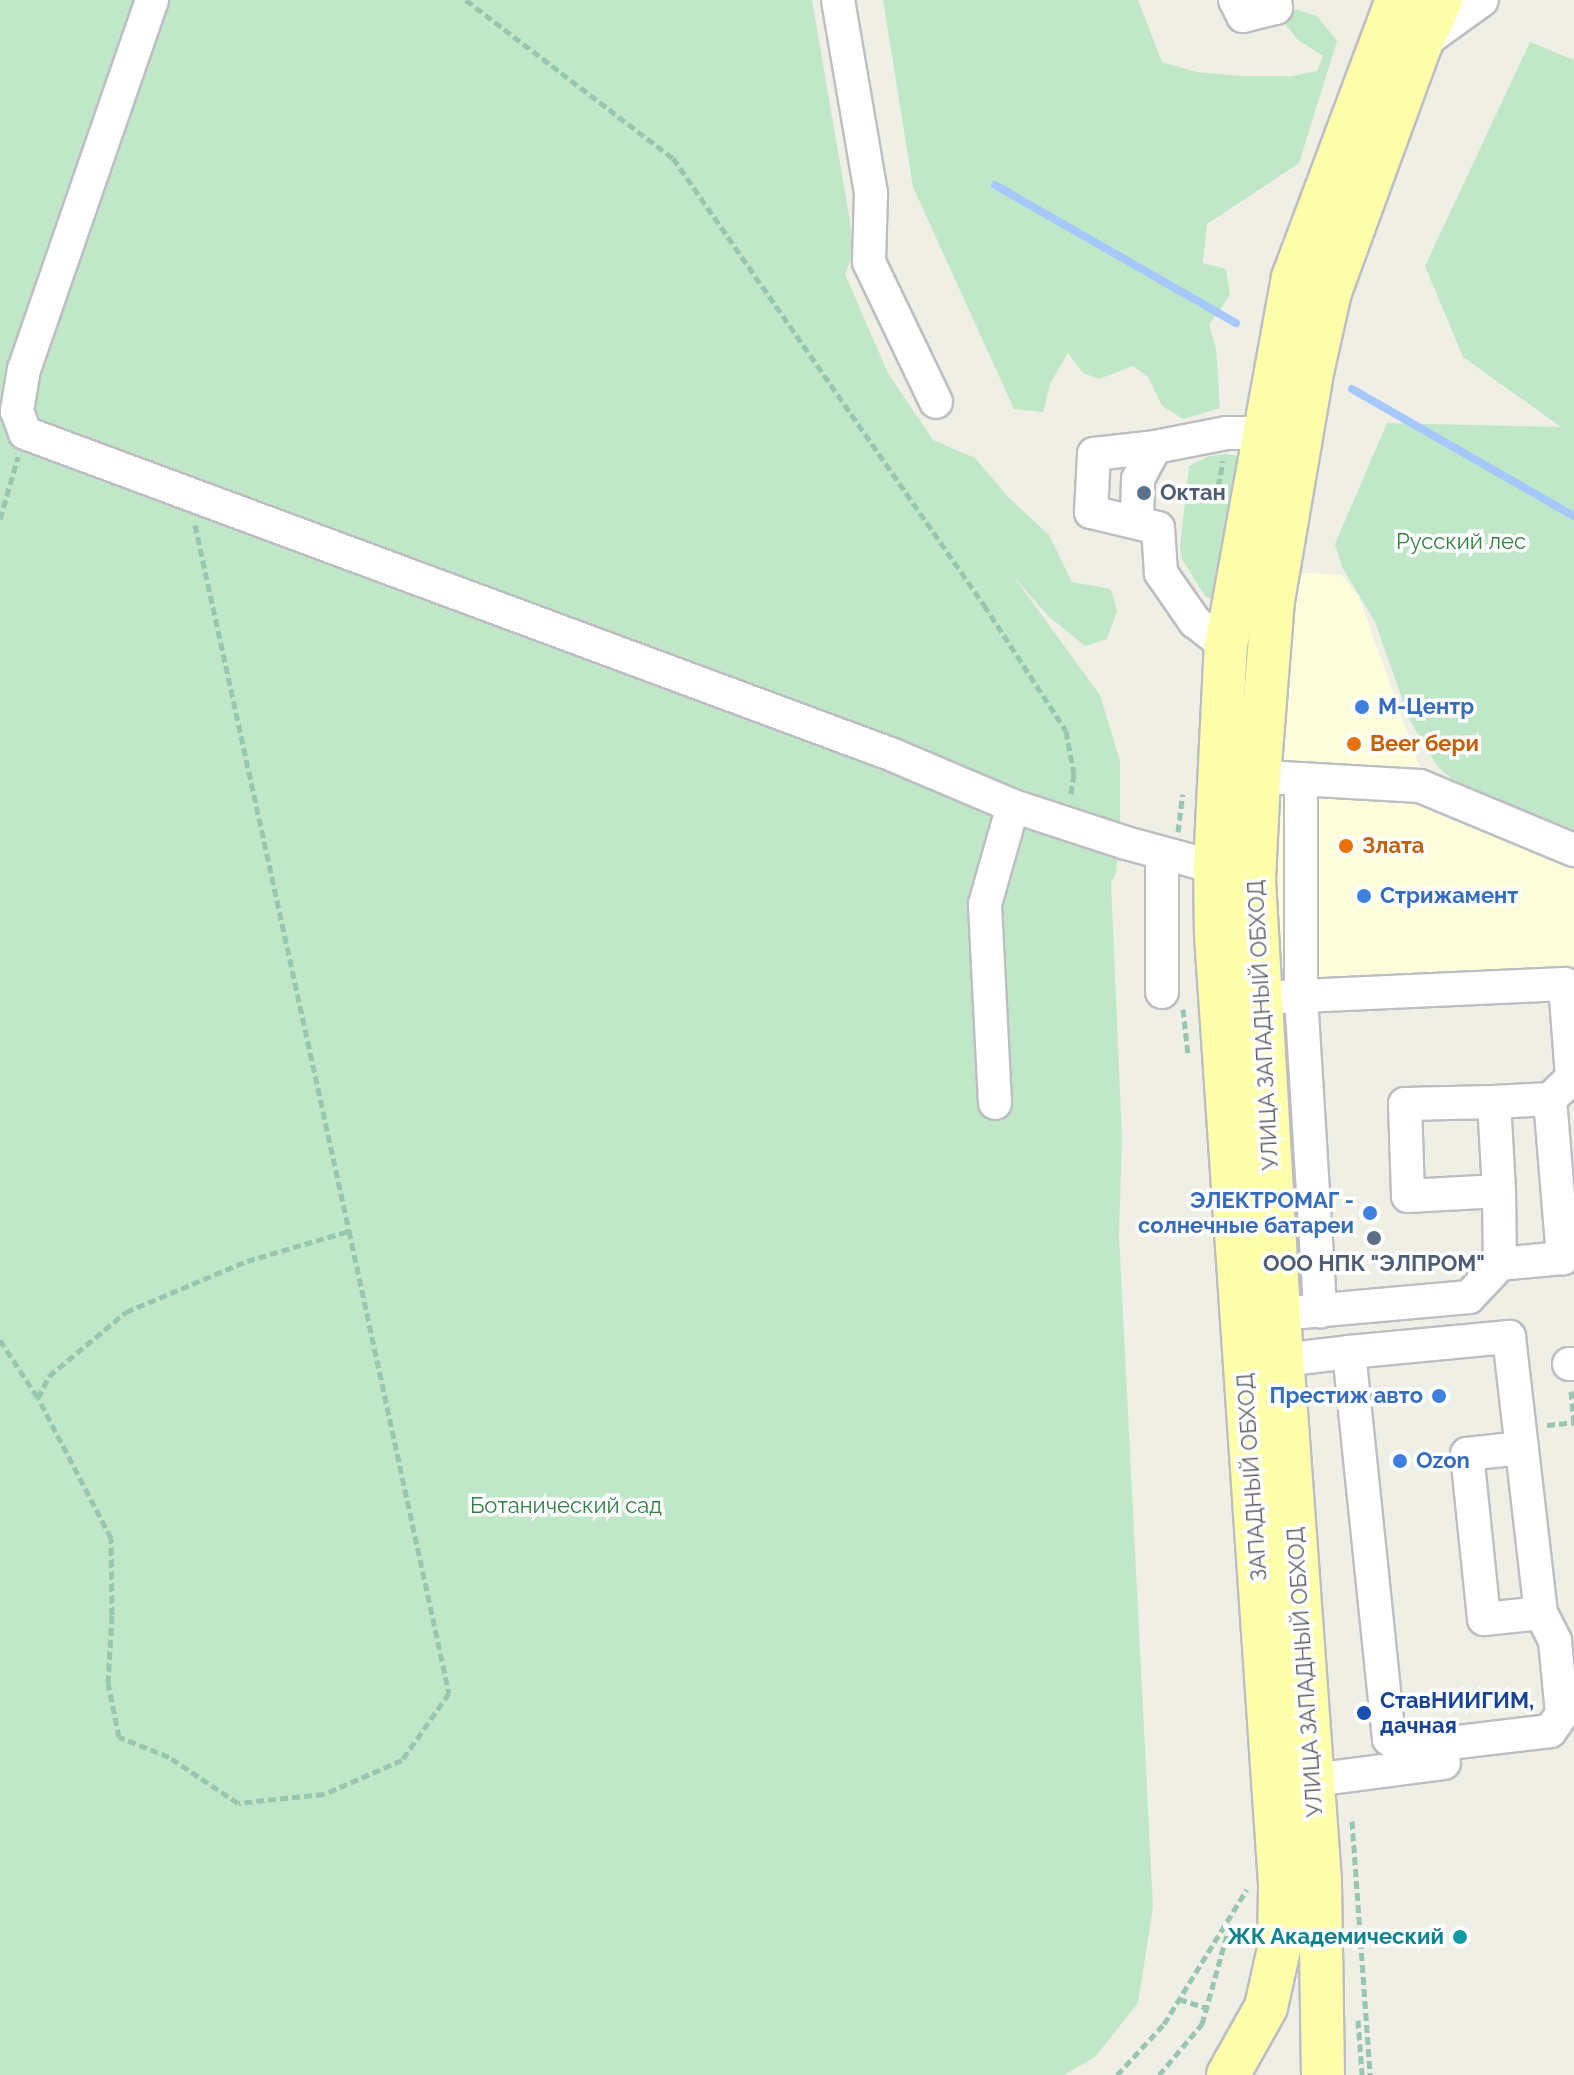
<!DOCTYPE html>
<meta charset="utf-8">
<style>
body{margin:0}
#map{position:relative;width:1574px;height:2075px;overflow:hidden;background:#f0efe5;font-family:Raleway,sans-serif}
div>[style]{position:absolute}
.commercial>*{inset:0;background:#fefddb}
.green>*{inset:0;background:#c1e7c9}
.stream>*{height:8px;margin:-4px;padding:0 4px;transform-origin:4px;border-radius:4px;background:#a6c8ff}
.path>*{height:5px;margin-top:-2.5px;transform-origin:0;background:repeating-linear-gradient(90deg,#99c6ae 0 8px,transparent 0 12px)}
.roads{filter:drop-shadow(2px 0 #bdbec4) drop-shadow(-2px 0 #bdbec4) drop-shadow(0 2px #bdbec4) drop-shadow(0 -2px #bdbec4)}
.minor>*{height:32px;margin:-16px;padding:0 16px;transform-origin:16px;border-radius:16px;background:#fff}
.major>*{height:42px;margin:-21px;padding:0 21px;transform-origin:21px;border-radius:21px;background:#fdffab}
.dots>*{width:22px;height:22px;translate:-50% -50%;box-sizing:border-box;border:4px solid #fff;border-radius:50%}
span{translate:-50% -50%;white-space:nowrap;text-align:center;line-height:1.15;-webkit-text-stroke:7px #fff;paint-order:stroke}
.service-label{font-size:22px;color:#4e5e75;font-weight:700}
.left{translate:0 -50%;text-align:left}
.park-label{font-size:22px;color:#318144}
.shop-label{font-size:22px;color:#366cbe;font-weight:700}
.right{translate:-100% -50%;text-align:right}
.food-label{font-size:22px;color:#c56008;font-weight:700}
.street-label{font-size:22px;color:#5d5f66}
.transit-label{font-size:22px;color:#164399;font-weight:700}
.culture-label{font-size:22px;color:#0d838f;font-weight:700}
</style>
<div id="map">
<div class="commercial">
<div style="clip-path:polygon(1292px 572px,1342px 575px,1358px 595px,1432px 801px,1574px 862px,1574px 990px,1276px 1012px,1271px 873px)"></div>
</div>
<div class="green">
<div style="clip-path:polygon(0 0,812px 0,851px 227px,852px 256px,845px 274px,888px 373px,933px 440px,975px 458px,1008px 497px,1049px 535px,1072px 582px,1111px 589px,1117px 611px,1107px 639px,1085px 646px,1048px 616px,1014px 577px,1100px 695px,1120px 761px,1120px 822px,1116px 874px,1111px 882px,1122px 1137px,1119px 1235px,1153px 1907px,1138px 2003px,1095px 2057px,1064px 2075px,0 2075px)"></div>
<div style="clip-path:polygon(883px 0,1138px 0,1162px 62px,1196px 72px,1240px 76px,1292px 76px,1317px 71px,1323px 56px,1298px 40px,1286px 25px,1295px 9px,1317px 16px,1337px 41px,1299px 163px,1207px 224px,1203px 263px,1226px 269px,1230px 295px,1209px 325px,1216px 348px,1220px 408px,1183px 419px,1162px 406px,1148px 377px,1133px 366px,1099px 379px,1083px 373px,1068px 353px,1050px 384px,1043px 412px,1014px 409px,913px 187px)"></div>
<div style="clip-path:polygon(1530px 42px,1574px 60px,1574px 832px,1565px 826px,1463px 789px,1437px 766px,1410px 721px,1375px 622px,1342px 567px,1335px 544px,1387px 423px,1561px 427px,1463px 357px,1425px 266px)"></div>
<div style="clip-path:polygon(1226px 454px,1244px 457px,1218px 602px,1205px 596px,1182px 559px,1180px 547px,1189px 466px,1209px 456px)"></div>
</div>
<div class="stream">
<div style="left:995px;top:185px;width:278px;rotate:29.8deg"></div>
<div style="left:1352px;top:389px;width:256px;rotate:29.8deg"></div>
</div>
<div class="path">
<div style="left:466px;top:0;width:260px;rotate:37.4deg"></div>
<div style="left:673px;top:158px;width:545px;rotate:55.17deg"></div>
<div style="left:984px;top:605px;width:150px;rotate:56.9deg"></div>
<div style="left:1066px;top:731px;width:44px;rotate:79.5deg"></div>
<div style="left:1074px;top:774px;width:24px;rotate:99deg"></div>
<div style="left:1216px;top:498px;width:38px;rotate:-79deg"></div>
<div style="left:0;top:519px;width:65px;rotate:-73.8deg"></div>
<div style="left:195px;top:525px;width:723px;rotate:77.69deg"></div>
<div style="left:349px;top:1231px;width:473px;rotate:77.8deg"></div>
<div style="left:449px;top:1693px;width:82px;rotate:125deg"></div>
<div style="left:402px;top:1760px;width:85px;rotate:156.4deg"></div>
<div style="left:324px;top:1794px;width:86px;rotate:174deg"></div>
<div style="left:238px;top:1803px;width:83px;rotate:-146.3deg"></div>
<div style="left:169px;top:1757px;width:54px;rotate:-158.2deg"></div>
<div style="left:119px;top:1737px;width:55px;rotate:-101.5deg"></div>
<div style="left:108px;top:1683px;width:68px;rotate:-86.6deg"></div>
<div style="left:112px;top:1615px;width:77px;rotate:-90.7deg"></div>
<div style="left:111px;top:1538px;width:158px;rotate:-117.5deg"></div>
<div style="left:38px;top:1398px;width:25px;rotate:-63deg"></div>
<div style="left:49px;top:1376px;width:100px;rotate:-39.7deg"></div>
<div style="left:126px;top:1312px;width:131px;rotate:-22.9deg"></div>
<div style="left:247px;top:1261px;width:106px;rotate:-16.4deg"></div>
<div style="left:1178px;top:832px;width:38px;rotate:-83deg"></div>
<div style="left:1183px;top:1009px;width:46px;rotate:83.8deg"></div>
<div style="left:0;top:1340px;width:69px;rotate:56.8deg"></div>
<div style="left:1571px;top:1391px;width:35px;rotate:85deg"></div>
<div style="left:1547px;top:1425px;width:27px;rotate:-6deg"></div>
<div style="left:1352px;top:1821px;width:255px;rotate:85.9deg"></div>
<div style="left:1179px;top:1999px;width:28px;rotate:18deg"></div>
<div style="left:1358px;top:2020px;width:55px;rotate:85.8deg"></div>
<div style="left:1117px;top:2075px;width:69px;rotate:-47.3deg"></div>
<div style="left:1164px;top:2024px;width:158px;rotate:-58.4deg"></div>
<div style="left:1159px;top:2075px;width:67px;rotate:-49.9deg"></div>
<div style="left:1202px;top:2024px;width:108px;rotate:-74.4deg"></div>
</div>
<div class="roads">
<div class="minor">
<div style="left:152px;top:0;width:391px;rotate:109.1deg"></div>
<div style="left:24px;top:369px;width:43px;rotate:99.5deg"></div>
<div style="left:17px;top:411px;width:23px;rotate:70deg"></div>
<div style="left:25px;top:433px;width:926px;rotate:20.35deg"></div>
<div style="left:893px;top:755px;width:130px;rotate:23deg"></div>
<div style="left:1013px;top:806px;width:119px;rotate:18.1deg"></div>
<div style="left:1126px;top:843px;width:92px;rotate:15.1deg"></div>
<div style="left:838px;top:0;width:197px;rotate:80.3deg"></div>
<div style="left:871px;top:194px;width:68px;rotate:91.7deg"></div>
<div style="left:869px;top:262px;width:155px;rotate:64.4deg"></div>
<div style="left:1235px;top:0;width:18px;rotate:63deg"></div>
<div style="left:1243px;top:16px;width:34px;rotate:-14deg"></div>
<div style="left:1276px;top:8px;width:8px;rotate:-97deg"></div>
<div style="left:1421px;top:44px;width:75px;rotate:-35.8deg"></div>
<div style="left:1137px;top:520px;width:41px;rotate:-88.6deg"></div>
<div style="left:1138px;top:479px;width:36px;rotate:-62deg"></div>
<div style="left:1226px;top:646px;width:39px;rotate:-142deg"></div>
<div style="left:1195px;top:622px;width:60px;rotate:-124.8deg"></div>
<div style="left:1161px;top:573px;width:45px;rotate:-93.8deg"></div>
<div style="left:1158px;top:528px;width:69px;rotate:-166.6deg"></div>
<div style="left:1091px;top:512px;width:58px;rotate:-87deg"></div>
<div style="left:1094px;top:454px;width:61px;rotate:-6.5deg"></div>
<div style="left:1155px;top:447px;width:73px;rotate:-11deg"></div>
<div style="left:1227px;top:433px;width:37px"></div>
<div style="left:1282px;top:778px;width:138px;rotate:3.3deg"></div>
<div style="left:1420px;top:786px;width:167px;rotate:22.6deg"></div>
<div style="left:1301px;top:779px;width:217px;rotate:90deg"></div>
<div style="left:1301px;top:996px;width:316px;rotate:86.5deg"></div>
<div style="left:1162px;top:854px;width:138px;rotate:90deg"></div>
<div style="left:1280px;top:997px;width:285px;rotate:-2.6deg"></div>
<div style="left:1565px;top:984px;width:94px;rotate:85.7deg"></div>
<div style="left:1572px;top:1078px;width:30px;rotate:136deg"></div>
<div style="left:1494px;top:1102px;width:56px;rotate:-3.1deg"></div>
<div style="left:1550px;top:1099px;width:160px;rotate:85.3deg"></div>
<div style="left:1563px;top:1258px;width:63px;rotate:174.6deg"></div>
<div style="left:995px;top:1103px;width:199px;rotate:-92.9deg"></div>
<div style="left:985px;top:904px;width:102px;rotate:-74.1deg"></div>
<div style="left:1279px;top:1314px;width:191px;rotate:-5.1deg"></div>
<div style="left:1469px;top:1297px;width:45px;rotate:-46.8deg"></div>
<div style="left:1500px;top:1264px;width:73px;rotate:-90.8deg"></div>
<div style="left:1499px;top:1191px;width:89px;rotate:-93.2deg"></div>
<div style="left:1494px;top:1102px;width:89px;rotate:178.7deg"></div>
<div style="left:1405px;top:1104px;width:92px;rotate:88.1deg"></div>
<div style="left:1408px;top:1196px;width:91px;rotate:-3.1deg"></div>
<div style="left:1283px;top:1360px;width:66px;rotate:-6.9deg"></div>
<div style="left:1349px;top:1352px;width:161px;rotate:-5.4deg"></div>
<div style="left:1509px;top:1337px;width:278px;rotate:83.4deg"></div>
<div style="left:1541px;top:1613px;width:31px;rotate:63deg"></div>
<div style="left:1555px;top:1641px;width:73px;rotate:84.5deg"></div>
<div style="left:1562px;top:1714px;width:21px;rotate:125deg"></div>
<div style="left:1550px;top:1731px;width:144px;rotate:173.2deg"></div>
<div style="left:1407px;top:1748px;width:20px;rotate:-153deg"></div>
<div style="left:1389px;top:1739px;width:389px;rotate:-95.9deg"></div>
<div style="left:1569px;top:1364px;width:5px"></div>
<div style="left:1522px;top:1448px;width:55px;rotate:173.8deg"></div>
<div style="left:1467px;top:1454px;width:166px;rotate:84.1deg"></div>
<div style="left:1484px;top:1619px;width:57px;rotate:-6deg"></div>
<div style="left:1313px;top:1780px;width:132px;rotate:-7.4deg"></div>
</div>
<div class="major">
<div style="left:1228px;top:2075px;width:78px;rotate:-60.8deg"></div>
<div style="left:1266px;top:2007px;width:59px;rotate:-77.4deg"></div>
<div style="left:1279px;top:1949px;width:65px;rotate:-89.1deg"></div>
<div style="left:1280px;top:1884px;width:950px;rotate:-93.86deg"></div>
<div style="left:1216px;top:936px;width:69px;rotate:-90.8deg"></div>
<div style="left:1215px;top:867px;width:221px;rotate:-87.2deg"></div>
<div style="left:1226px;top:646px;width:374px;rotate:-79.7deg"></div>
<div style="left:1293px;top:278px;width:297px;rotate:-69.5deg"></div>
<div style="left:1323px;top:2075px;width:194px;rotate:-90.9deg"></div>
<div style="left:1320px;top:1881px;width:568px;rotate:-94.14deg"></div>
<div style="left:1279px;top:1314px;width:436px;rotate:-93.3deg"></div>
<div style="left:1254px;top:879px;width:102px;rotate:-87.2deg"></div>
<div style="left:1259px;top:777px;width:177px;rotate:-85.5deg"></div>
<div style="left:1273px;top:601px;width:236px;rotate:-80.3deg"></div>
<div style="left:1313px;top:368px;width:78px;rotate:-77.4deg"></div>
<div style="left:1330px;top:292px;width:264px;rotate:-69.9deg"></div>
<div style="left:1421px;top:44px;width:48px;rotate:-65.6deg"></div>
</div>
</div>
<div class="dots">
<div style="left:1144px;top:493px;background:#5c6f8a"></div>
<div style="left:1362px;top:707px;background:#3f7fe0"></div>
<div style="left:1354px;top:744px;background:#e8710a"></div>
<div style="left:1346px;top:846px;background:#e8710a"></div>
<div style="left:1364px;top:896px;background:#3f7fe0"></div>
<div style="left:1370px;top:1213px;background:#3f7fe0"></div>
<div style="left:1374px;top:1238px;background:#5c6f8a"></div>
<div style="left:1439px;top:1396px;background:#3f7fe0"></div>
<div style="left:1400px;top:1461px;background:#3f7fe0"></div>
<div style="left:1364px;top:1713px;background:#1a4fb4"></div>
<div style="left:1460px;top:1937px;background:#0f9aa8"></div>
</div>
<div class="service-label">
<span class="left" style="left:1160px;top:493px">Октан</span>
<span style="left:1374px;top:1264px">ООО НПК "ЭЛПРОМ"</span>
</div>
<div class="park-label">
<span style="left:1461px;top:542px">Русский лес</span>
<span style="left:566px;top:1506px">Ботанический сад</span>
</div>
<div class="shop-label">
<span class="left" style="left:1378px;top:707px">М-Центр</span>
<span class="left" style="left:1380px;top:896px">Стрижамент</span>
<span class="right" style="left:1354px;top:1213px">ЭЛЕКТРОМАГ -<br>солнечные батареи</span>
<span class="right" style="left:1423px;top:1396px">Престиж авто</span>
<span class="left" style="left:1416px;top:1461px">Ozon</span>
</div>
<div class="food-label">
<span class="left" style="left:1370px;top:744px">Beer бери</span>
<span class="left" style="left:1362px;top:846px">Злата</span>
</div>
<div class="street-label">
<span style="left:1263px;top:1025px;rotate:-93deg">УЛИЦА ЗАПАДНЫЙ ОБХОД</span>
<span style="left:1252px;top:1477px;rotate:-94deg">ЗАПАДНЫЙ ОБХОД</span>
<span style="left:1305px;top:1672px;rotate:-94deg">УЛИЦА ЗАПАДНЫЙ ОБХОД</span>
</div>
<div class="transit-label">
<span class="left" style="left:1380px;top:1713px">СтавНИИГИМ,<br>дачная</span>
</div>
<div class="culture-label">
<span class="right" style="left:1444px;top:1937px">ЖК Академический</span>
</div>
</div>
